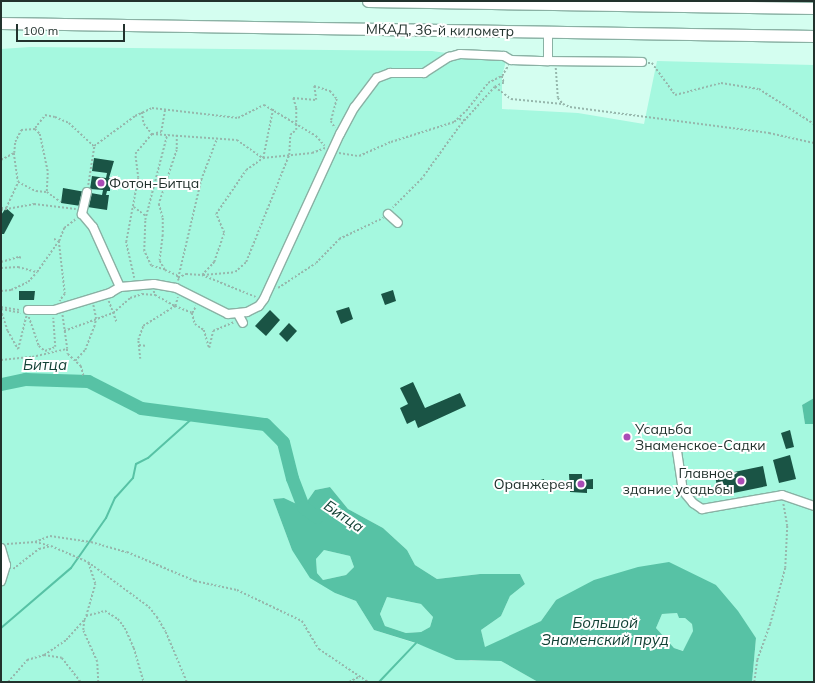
<!DOCTYPE html>
<meta charset="utf-8">
<style>
body{margin:0}
#map{position:relative;width:815px;height:683px;overflow:hidden;background:#d4fef0;font-family:Mulish,sans-serif}
div>[style]{position:absolute}
.green>*{inset:0;background:#a5f8df}
.water>*{inset:0;background:#57c2a5}
.stream>*{height:2px;margin:-1px;padding:0 1px;transform-origin:1px;border-radius:1px;background:#57c2a5}
.river>*{height:13px;margin:-6.5px;padding:0 6.5px;transform-origin:6.5px;border-radius:6.5px;background:#57c2a5}
.building>*{inset:0;background:#1a5445}
.path>*{height:1.5px;margin-top:-0.75px;transform-origin:0;background:repeating-linear-gradient(90deg,#96b7ac 0 2px,transparent 0 4px)}
.roads{filter:drop-shadow(1px 0 #8ab1a4) drop-shadow(-1px 0 #8ab1a4) drop-shadow(0 1px #8ab1a4) drop-shadow(0 -1px #8ab1a4)}
.minor>*{height:8px;margin:-4px;padding:0 4px;transform-origin:4px;border-radius:4px;background:#fff}
.highway>*{height:11px;margin:-5.5px;padding:0 5.5px;transform-origin:5.5px;border-radius:5.5px;background:#fff}
.dots>*{width:11px;height:11px;translate:-50% -50%;box-sizing:border-box;border:2px solid #fff;border-radius:50%}
span{translate:-50% -50%;white-space:nowrap;text-align:center;line-height:1.15;-webkit-text-stroke:4px #fff;paint-order:stroke}
.street-label{font-size:14px;color:#22322d}
.poi-label{font-size:14px;color:#22322d}
.left{translate:0 -50%;text-align:left}
.right{translate:-100% -50%;text-align:right}
.water-label{font-size:15px;color:#134236;font-style:italic}
.frame{position:absolute;inset:0;border:2px solid #22322d;pointer-events:none}
.scale{position:absolute;left:16px;top:24px;width:109px;height:18px;box-sizing:border-box;border:2px solid #22322d;border-top:0;padding-left:5px;font-size:12px;line-height:14px;white-space:nowrap;color:#22322d;-webkit-text-stroke:3px #fff;paint-order:stroke}
</style>
<div id="map">
<div class="green">
<div style="clip-path:polygon(30px 47px,432px 51px,506px 61px,502px 76px,502px 109px,578px 113px,644px 124px,657px 61px,814px 65px,814px 398px,802px 405px,805px 424px,814px 424px,814px 682px,752px 682px,756px 638px,716px 585px,556px 600px,541px 621px,485px 648px,481px 630px,501px 616px,510px 596px,525px 584px,520px 574px,480px 574px,437px 579px,415px 565px,407px 550px,383px 528px,348px 509px,330px 487px,315px 490px,303px 507px,284px 498px,273px 499px,292px 550px,335px 593px,356px 601px,374px 630px,471px 661px,501px 661px,538px 682px,1px 682px,1px 49px)"></div>
<div style="clip-path:polygon(324px 550px,350px 556px,354px 567px,346px 575px,323px 580px,317px 573px,316px 559px)"></div>
<div style="clip-path:polygon(387px 597px,421px 604px,433px 617px,430px 627px,421px 632px,406px 633px,385px 626px,380px 614px)"></div>
<div style="clip-path:polygon(677px 613px,679px 618px,685px 618px,692px 624px,693px 631px,684px 651px,674px 648px,656px 628px,662px 614px)"></div>
</div>
<div class="water">
<div style="clip-path:polygon(814px 398px,814px 424px,805px 424px,802px 405px)"></div>
<div style="clip-path:polygon(evenodd,330px 487px,348px 509px,383px 528px,407px 550px,415px 565px,437px 579px,480px 574px,520px 574px,525px 584px,510px 596px,501px 616px,481px 630px,485px 647px,541px 621px,556px 600px,594px 580px,638px 567px,669px 562px,716px 585px,738px 611px,756px 638px,752px 682px,538px 682px,501px 661px,456px 660px,416px 643px,374px 630px,356px 601px,335px 593px,310px 578px,292px 550px,273px 499px,284px 498px,303px 507px,315px 490px,330px 487px,324px 550px,350px 556px,354px 567px,346px 575px,323px 580px,317px 573px,316px 559px,324px 550px,330px 487px,387px 597px,421px 604px,433px 617px,430px 627px,421px 632px,406px 633px,385px 626px,380px 614px,387px 597px,330px 487px,677px 613px,679px 618px,685px 618px,692px 624px,693px 631px,683px 651px,674px 648px,656px 628px,662px 614px,677px 613px)"></div>
</div>
<div class="stream">
<div style="left:1px;top:628px;width:92px;rotate:-40.6deg"></div>
<div style="left:71px;top:568px;width:61px;rotate:-55deg"></div>
<div style="left:106px;top:518px;width:22px;rotate:-66deg"></div>
<div style="left:115px;top:498px;width:27px;rotate:-48deg"></div>
<div style="left:133px;top:478px;width:14px;rotate:-78deg"></div>
<div style="left:136px;top:464px;width:13px;rotate:-27deg"></div>
<div style="left:148px;top:458px;width:63px;rotate:-41.8deg"></div>
<div style="left:379px;top:682px;width:54px;rotate:-46.5deg"></div>
</div>
<div class="river">
<div style="left:1px;top:384px;width:25px;rotate:-12deg"></div>
<div style="left:25px;top:379px;width:63px;rotate:1.8deg"></div>
<div style="left:88px;top:381px;width:59px;rotate:27deg"></div>
<div style="left:141px;top:408px;width:125px;rotate:7.4deg"></div>
<div style="left:265px;top:424px;width:25px;rotate:45deg"></div>
<div style="left:283px;top:442px;width:37px;rotate:76deg"></div>
<div style="left:292px;top:478px;width:31px;rotate:69deg"></div>
<div style="left:303px;top:507px;width:17px;rotate:36deg"></div>
</div>
<div class="building">
<div style="clip-path:polygon(94px 158px,114px 161px,109px 178px,111px 178px,110px 191px,107px 191px,106px 195px,109px 195px,107px 210px,61px 203px,63px 188px,102px 195px,103px 190px,90px 189px,92px 176px,106px 178px,107px 173px,92px 171px)"></div>
<div style="clip-path:polygon(6px 208px,14px 215px,4px 234px,1px 234px,1px 215px)"></div>
<div style="clip-path:polygon(393px 290px,396px 301px,385px 305px,381px 294px)"></div>
<div style="clip-path:polygon(19px 291px,35px 291px,34px 300px,19px 300px)"></div>
<div style="clip-path:polygon(349px 307px,353px 319px,341px 324px,336px 311px)"></div>
<div style="clip-path:polygon(270px 310px,280px 320px,266px 336px,255px 326px)"></div>
<div style="clip-path:polygon(289px 323px,297px 331px,287px 342px,279px 334px)"></div>
<div style="clip-path:polygon(413px 382px,425px 408px,460px 393px,466px 406px,418px 428px,415px 420px,407px 424px,400px 408px,408px 404px,400px 388px)"></div>
<div style="clip-path:polygon(790px 430px,794px 447px,786px 449px,781px 433px)"></div>
<div style="clip-path:polygon(790px 455px,796px 479px,779px 483px,773px 460px)"></div>
<div style="clip-path:polygon(763px 466px,767px 486px,719px 496px,715px 476px)"></div>
<div style="clip-path:polygon(569px 474px,582px 474px,582px 480px,593px 479px,593px 489px,587px 489px,587px 493px,570px 492px)"></div>
<div style="clip-path:polygon(544px 479px,545px 486px,538px 488px,537px 481px)"></div>
</div>
<div class="path">
<div style="left:648px;top:63px;width:4px"></div>
<div style="left:652px;top:63px;width:39px;rotate:54deg"></div>
<div style="left:675px;top:95px;width:48px;rotate:-14.6deg"></div>
<div style="left:721px;top:83px;width:38px;rotate:9deg"></div>
<div style="left:759px;top:89px;width:65px;rotate:32.5deg"></div>
<div style="left:556px;top:68px;width:30px;rotate:86deg"></div>
<div style="left:558px;top:98px;width:8px;rotate:50deg"></div>
<div style="left:563px;top:104px;width:8px;rotate:23deg"></div>
<div style="left:570px;top:107px;width:201px;rotate:7.4deg"></div>
<div style="left:769px;top:133px;width:46px;rotate:12.5deg"></div>
<div style="left:502px;top:76px;width:12px;rotate:-59deg"></div>
<div style="left:495px;top:87px;width:20px;rotate:37deg"></div>
<div style="left:511px;top:99px;width:52px;rotate:5.5deg"></div>
<div style="left:142px;top:112px;width:12px;rotate:81deg"></div>
<div style="left:144px;top:124px;width:13px;rotate:51deg"></div>
<div style="left:152px;top:134px;width:85px;rotate:4deg"></div>
<div style="left:237px;top:140px;width:32px;rotate:35deg"></div>
<div style="left:263px;top:158px;width:49px;rotate:-5.8deg"></div>
<div style="left:312px;top:153px;width:14px;rotate:-21deg"></div>
<div style="left:459px;top:119px;width:8px;rotate:14deg"></div>
<div style="left:35px;top:128px;width:16px;rotate:-52deg"></div>
<div style="left:45px;top:115px;width:10px;rotate:11deg"></div>
<div style="left:55px;top:117px;width:15px;rotate:23deg"></div>
<div style="left:69px;top:123px;width:34px;rotate:43deg"></div>
<div style="left:156px;top:133px;width:5px;rotate:-11deg"></div>
<div style="left:161px;top:132px;width:22px;rotate:-80deg"></div>
<div style="left:177px;top:135px;width:15px;rotate:90deg"></div>
<div style="left:177px;top:150px;width:57px;rotate:108.4deg"></div>
<div style="left:159px;top:204px;width:15px;rotate:74deg"></div>
<div style="left:163px;top:218px;width:17px;rotate:90deg"></div>
<div style="left:163px;top:235px;width:26px;rotate:97deg"></div>
<div style="left:160px;top:261px;width:10px;rotate:61deg"></div>
<div style="left:165px;top:270px;width:13px;rotate:23deg"></div>
<div style="left:177px;top:275px;width:6px;rotate:72deg"></div>
<div style="left:14px;top:153px;width:29px;rotate:82deg"></div>
<div style="left:18px;top:182px;width:20px;rotate:27deg"></div>
<div style="left:36px;top:191px;width:10px;rotate:6deg"></div>
<div style="left:339px;top:153px;width:20px;rotate:9deg"></div>
<div style="left:359px;top:156px;width:35px;rotate:-24deg"></div>
<div style="left:391px;top:142px;width:66px;rotate:-17.6deg"></div>
<div style="left:454px;top:122px;width:16px;rotate:-43deg"></div>
<div style="left:466px;top:111px;width:36px;rotate:-52deg"></div>
<div style="left:488px;top:83px;width:16px;rotate:-27deg"></div>
<div style="left:502px;top:76px;width:7px;rotate:74deg"></div>
<div style="left:504px;top:83px;width:10px;rotate:156deg"></div>
<div style="left:495px;top:87px;width:52px;rotate:131.9deg"></div>
<div style="left:460px;top:126px;width:65px;rotate:125.6deg"></div>
<div style="left:422px;top:179px;width:41px;rotate:135deg"></div>
<div style="left:1px;top:160px;width:15px;rotate:-28deg"></div>
<div style="left:14px;top:153px;width:11px;rotate:-85deg"></div>
<div style="left:15px;top:142px;width:13px;rotate:-63deg"></div>
<div style="left:21px;top:130px;width:14px;rotate:-4deg"></div>
<div style="left:35px;top:129px;width:7px;rotate:45deg"></div>
<div style="left:40px;top:134px;width:40px;rotate:78deg"></div>
<div style="left:48px;top:173px;width:19px;rotate:93deg"></div>
<div style="left:47px;top:192px;width:17px;rotate:36deg"></div>
<div style="left:88px;top:185px;width:39px;rotate:-81deg"></div>
<div style="left:94px;top:146px;width:51px;rotate:-36.2deg"></div>
<div style="left:135px;top:116px;width:19px;rotate:-25deg"></div>
<div style="left:152px;top:108px;width:87px;rotate:6.6deg"></div>
<div style="left:238px;top:118px;width:29px;rotate:-27deg"></div>
<div style="left:264px;top:105px;width:61px;rotate:30.8deg"></div>
<div style="left:316px;top:136px;width:13px;rotate:48deg"></div>
<div style="left:134px;top:207px;width:15px;rotate:37deg"></div>
<div style="left:1px;top:208px;width:5px"></div>
<div style="left:6px;top:208px;width:29px;rotate:-65deg"></div>
<div style="left:1px;top:210px;width:34px;rotate:-10deg"></div>
<div style="left:34px;top:204px;width:42px;rotate:6.8deg"></div>
<div style="left:54px;top:239px;width:5px;rotate:22deg"></div>
<div style="left:59px;top:241px;width:53px;rotate:83.5deg"></div>
<div style="left:65px;top:294px;width:9px;rotate:126deg"></div>
<div style="left:1px;top:262px;width:19px;rotate:-16deg"></div>
<div style="left:19px;top:257px;width:3px;rotate:18deg"></div>
<div style="left:1px;top:268px;width:17px;rotate:-3deg"></div>
<div style="left:18px;top:267px;width:20px;rotate:15deg"></div>
<div style="left:37px;top:272px;width:38px;rotate:-55deg"></div>
<div style="left:59px;top:241px;width:14px;rotate:-69deg"></div>
<div style="left:64px;top:228px;width:15px;rotate:-37deg"></div>
<div style="left:165px;top:270px;width:15px;rotate:-164deg"></div>
<div style="left:151px;top:266px;width:17px;rotate:-115deg"></div>
<div style="left:144px;top:251px;width:31px;rotate:-88deg"></div>
<div style="left:145px;top:220px;width:88px;rotate:-75.5deg"></div>
<div style="left:202px;top:275px;width:58px;rotate:22.2deg"></div>
<div style="left:203px;top:275px;width:32px;rotate:-5deg"></div>
<div style="left:235px;top:272px;width:15px;rotate:-42deg"></div>
<div style="left:246px;top:262px;width:115px;rotate:-68.1deg"></div>
<div style="left:289px;top:155px;width:20px;rotate:-87deg"></div>
<div style="left:290px;top:135px;width:8px;rotate:-40deg"></div>
<div style="left:296px;top:130px;width:22px;rotate:-90deg"></div>
<div style="left:296px;top:108px;width:10px;rotate:-107deg"></div>
<div style="left:293px;top:98px;width:23px;rotate:5deg"></div>
<div style="left:316px;top:100px;width:14px;rotate:-98deg"></div>
<div style="left:314px;top:86px;width:17px;rotate:17deg"></div>
<div style="left:330px;top:91px;width:11px;rotate:49deg"></div>
<div style="left:337px;top:99px;width:23px;rotate:105deg"></div>
<div style="left:331px;top:121px;width:8px;rotate:60deg"></div>
<div style="left:134px;top:278px;width:37px;rotate:-103deg"></div>
<div style="left:126px;top:242px;width:65px;rotate:-79.4deg"></div>
<div style="left:138px;top:178px;width:24px;rotate:-97deg"></div>
<div style="left:135px;top:154px;width:26px;rotate:-50deg"></div>
<div style="left:178px;top:278px;width:9px;rotate:-27deg"></div>
<div style="left:186px;top:274px;width:16px;rotate:4deg"></div>
<div style="left:202px;top:275px;width:18px;rotate:-47deg"></div>
<div style="left:214px;top:262px;width:31px;rotate:-71deg"></div>
<div style="left:224px;top:233px;width:21px;rotate:-113deg"></div>
<div style="left:216px;top:214px;width:53px;rotate:-55.7deg"></div>
<div style="left:246px;top:170px;width:21px;rotate:-35deg"></div>
<div style="left:263px;top:158px;width:50px;rotate:-78.5deg"></div>
<div style="left:178px;top:278px;width:101px;rotate:-76.8deg"></div>
<div style="left:201px;top:180px;width:45px;rotate:-69.1deg"></div>
<div style="left:278px;top:288px;width:45px;rotate:-33.3deg"></div>
<div style="left:316px;top:263px;width:33px;rotate:-46deg"></div>
<div style="left:339px;top:239px;width:49px;rotate:-25.5deg"></div>
<div style="left:1px;top:291px;width:10px;rotate:-6deg"></div>
<div style="left:11px;top:290px;width:19px;rotate:-25deg"></div>
<div style="left:28px;top:282px;width:13px;rotate:-48deg"></div>
<div style="left:154px;top:291px;width:4px;rotate:76deg"></div>
<div style="left:155px;top:295px;width:23px;rotate:29deg"></div>
<div style="left:175px;top:306px;width:9px;rotate:-72deg"></div>
<div style="left:109px;top:301px;width:23px;rotate:70deg"></div>
<div style="left:1px;top:307px;width:20px;rotate:9deg"></div>
<div style="left:1px;top:309px;width:20px;rotate:11deg"></div>
<div style="left:1px;top:310px;width:22px;rotate:72deg"></div>
<div style="left:8px;top:331px;width:21px;rotate:61deg"></div>
<div style="left:18px;top:349px;width:34px;rotate:-76deg"></div>
<div style="left:192px;top:313px;width:8px;rotate:-60deg"></div>
<div style="left:29px;top:317px;width:31px;rotate:71deg"></div>
<div style="left:39px;top:346px;width:8px;rotate:40deg"></div>
<div style="left:45px;top:351px;width:11px;rotate:-22deg"></div>
<div style="left:55px;top:347px;width:29px;rotate:-94deg"></div>
<div style="left:64px;top:331px;width:52px;rotate:-20.2deg"></div>
<div style="left:113px;top:313px;width:23px;rotate:-41deg"></div>
<div style="left:130px;top:298px;width:13px;rotate:-18deg"></div>
<div style="left:142px;top:294px;width:13px;rotate:4deg"></div>
<div style="left:139px;top:345px;width:8px;rotate:7deg"></div>
<div style="left:67px;top:349px;width:5px;rotate:79deg"></div>
<div style="left:68px;top:354px;width:18px;rotate:43deg"></div>
<div style="left:81px;top:366px;width:11px;rotate:75deg"></div>
<div style="left:140px;top:359px;width:19px;rotate:-96deg"></div>
<div style="left:138px;top:340px;width:15px;rotate:-70deg"></div>
<div style="left:143px;top:326px;width:38px;rotate:-32deg"></div>
<div style="left:175px;top:306px;width:18px;rotate:22deg"></div>
<div style="left:192px;top:313px;width:11px;rotate:75deg"></div>
<div style="left:195px;top:324px;width:11px;rotate:34deg"></div>
<div style="left:204px;top:330px;width:19px;rotate:74deg"></div>
<div style="left:209px;top:348px;width:17px;rotate:-77deg"></div>
<div style="left:213px;top:331px;width:23px;rotate:-23deg"></div>
<div style="left:1px;top:360px;width:31px;rotate:-6deg"></div>
<div style="left:32px;top:357px;width:36px;rotate:-13deg"></div>
<div style="left:67px;top:349px;width:35px;rotate:-98deg"></div>
<div style="left:75px;top:361px;width:15px;rotate:-48deg"></div>
<div style="left:85px;top:350px;width:25px;rotate:-69deg"></div>
<div style="left:94px;top:327px;width:8px;rotate:-76deg"></div>
<div style="left:96px;top:319px;width:14px;rotate:-102deg"></div>
<div style="left:35px;top:542px;width:16px;rotate:-22deg"></div>
<div style="left:50px;top:536px;width:41px;rotate:8.3deg"></div>
<div style="left:91px;top:542px;width:37px;rotate:16deg"></div>
<div style="left:127px;top:552px;width:74px;rotate:23.1deg"></div>
<div style="left:195px;top:581px;width:43px;rotate:12.1deg"></div>
<div style="left:237px;top:590px;width:72px;rotate:25.5deg"></div>
<div style="left:302px;top:621px;width:33px;rotate:59deg"></div>
<div style="left:319px;top:649px;width:59px;rotate:34deg"></div>
<div style="left:7px;top:544px;width:28px;rotate:-4deg"></div>
<div style="left:35px;top:542px;width:16px;rotate:14deg"></div>
<div style="left:13px;top:569px;width:33px;rotate:-38deg"></div>
<div style="left:39px;top:549px;width:12px;rotate:-14deg"></div>
<div style="left:51px;top:546px;width:40px;rotate:23.4deg"></div>
<div style="left:88px;top:562px;width:76px;rotate:36.4deg"></div>
<div style="left:149px;top:607px;width:13px;rotate:51deg"></div>
<div style="left:157px;top:617px;width:17px;rotate:59deg"></div>
<div style="left:166px;top:632px;width:54px;rotate:67.2deg"></div>
<div style="left:86px;top:616px;width:33px;rotate:-74deg"></div>
<div style="left:95px;top:584px;width:23px;rotate:-108deg"></div>
<div style="left:44px;top:655px;width:27px;rotate:-34deg"></div>
<div style="left:66px;top:640px;width:27px;rotate:-48deg"></div>
<div style="left:8px;top:682px;width:29px;rotate:-49deg"></div>
<div style="left:27px;top:660px;width:18px;rotate:-16deg"></div>
<div style="left:44px;top:655px;width:18px;rotate:9deg"></div>
<div style="left:62px;top:658px;width:31px;rotate:52deg"></div>
<div style="left:98px;top:682px;width:20px;rotate:-93deg"></div>
<div style="left:97px;top:662px;width:35px;rotate:-114deg"></div>
<div style="left:83px;top:630px;width:10px;rotate:-84deg"></div>
<div style="left:84px;top:620px;width:4px;rotate:-63deg"></div>
<div style="left:86px;top:616px;width:20px;rotate:-15deg"></div>
<div style="left:105px;top:611px;width:15px;rotate:32deg"></div>
<div style="left:118px;top:619px;width:11px;rotate:52deg"></div>
<div style="left:125px;top:628px;width:22px;rotate:66deg"></div>
<div style="left:134px;top:648px;width:35px;rotate:74deg"></div>
<div style="left:349px;top:682px;width:11px;rotate:-27deg"></div>
<div style="left:754px;top:682px;width:22px;rotate:-82deg"></div>
<div style="left:757px;top:660px;width:38px;rotate:-70deg"></div>
<div style="left:770px;top:624px;width:58px;rotate:-75deg"></div>
<div style="left:785px;top:568px;width:42px;rotate:-87.3deg"></div>
<div style="left:787px;top:526px;width:23px;rotate:-100deg"></div>
</div>
<div class="roads">
<div class="minor">
<div style="left:548px;top:61px;width:94px;rotate:0.6deg"></div>
<div style="left:87px;top:192px;width:23px;rotate:103deg"></div>
<div style="left:82px;top:214px;width:17px;rotate:50deg"></div>
<div style="left:93px;top:227px;width:66px;rotate:65.8deg"></div>
<div style="left:388px;top:214px;width:13px;rotate:42deg"></div>
<div style="left:28px;top:310px;width:26px"></div>
<div style="left:54px;top:310px;width:59px;rotate:-16.9deg"></div>
<div style="left:110px;top:293px;width:12px;rotate:-31deg"></div>
<div style="left:120px;top:287px;width:34px;rotate:-5deg"></div>
<div style="left:154px;top:284px;width:22px;rotate:10deg"></div>
<div style="left:176px;top:288px;width:58px;rotate:26.6deg"></div>
<div style="left:228px;top:314px;width:19px;rotate:-6deg"></div>
<div style="left:247px;top:312px;width:13px;rotate:-27deg"></div>
<div style="left:259px;top:306px;width:9px;rotate:-54deg"></div>
<div style="left:264px;top:299px;width:182px;rotate:-65.3deg"></div>
<div style="left:340px;top:134px;width:30px;rotate:-62deg"></div>
<div style="left:354px;top:108px;width:38px;rotate:-53deg"></div>
<div style="left:377px;top:78px;width:14px;rotate:-21deg"></div>
<div style="left:390px;top:73px;width:34px"></div>
<div style="left:424px;top:73px;width:30px;rotate:-33deg"></div>
<div style="left:449px;top:57px;width:11px;rotate:-15deg"></div>
<div style="left:460px;top:54px;width:44px;rotate:2.6deg"></div>
<div style="left:504px;top:56px;width:8px;rotate:30deg"></div>
<div style="left:511px;top:60px;width:37px;rotate:2deg"></div>
<div style="left:548px;top:61px;width:30px;rotate:-90deg"></div>
<div style="left:238px;top:314px;width:10px;rotate:61deg"></div>
<div style="left:677px;top:451px;width:40px;rotate:81.5deg"></div>
<div style="left:683px;top:491px;width:16px;rotate:50deg"></div>
<div style="left:693px;top:503px;width:11px;rotate:34deg"></div>
<div style="left:702px;top:509px;width:81px;rotate:-9.9deg"></div>
<div style="left:782px;top:495px;width:34px;rotate:19deg"></div>
<div style="left:1px;top:548px;width:18px;rotate:74deg"></div>
<div style="left:6px;top:565px;width:17px;rotate:107deg"></div>
</div>
<div class="highway">
<div style="left:368px;top:1px;width:446px;rotate:0.9deg"></div>
<div style="left:1px;top:23px;width:813px;rotate:0.92deg"></div>
</div>
</div>
<div class="dots">
<div style="left:101px;top:183px;background:#aa4cb6"></div>
<div style="left:627px;top:437px;background:#aa4cb6"></div>
<div style="left:741px;top:481px;background:#aa4cb6"></div>
<div style="left:581px;top:484px;background:#aa4cb6"></div>
</div>
<div class="street-label">
<span style="left:440px;top:30px;rotate:1deg">МКАД, 36-й километр</span>
</div>
<div class="poi-label">
<span class="left" style="left:109px;top:183px">Фотон-Битца</span>
<span class="left" style="left:635px;top:437px">Усадьба<br>Знаменское-Садки</span>
<span class="right" style="left:733px;top:481px">Главное<br>здание усадьбы</span>
<span class="right" style="left:573px;top:484px">Оранжерея</span>
</div>
<div class="water-label">
<span style="left:45px;top:365px">Битца</span>
<span style="left:344px;top:516px;rotate:34deg">Битца</span>
<span style="left:605px;top:631px">Большой<br>Знаменский пруд</span>
</div>
<div class="frame"></div>
<div class="scale">100 m</div>
</div>
